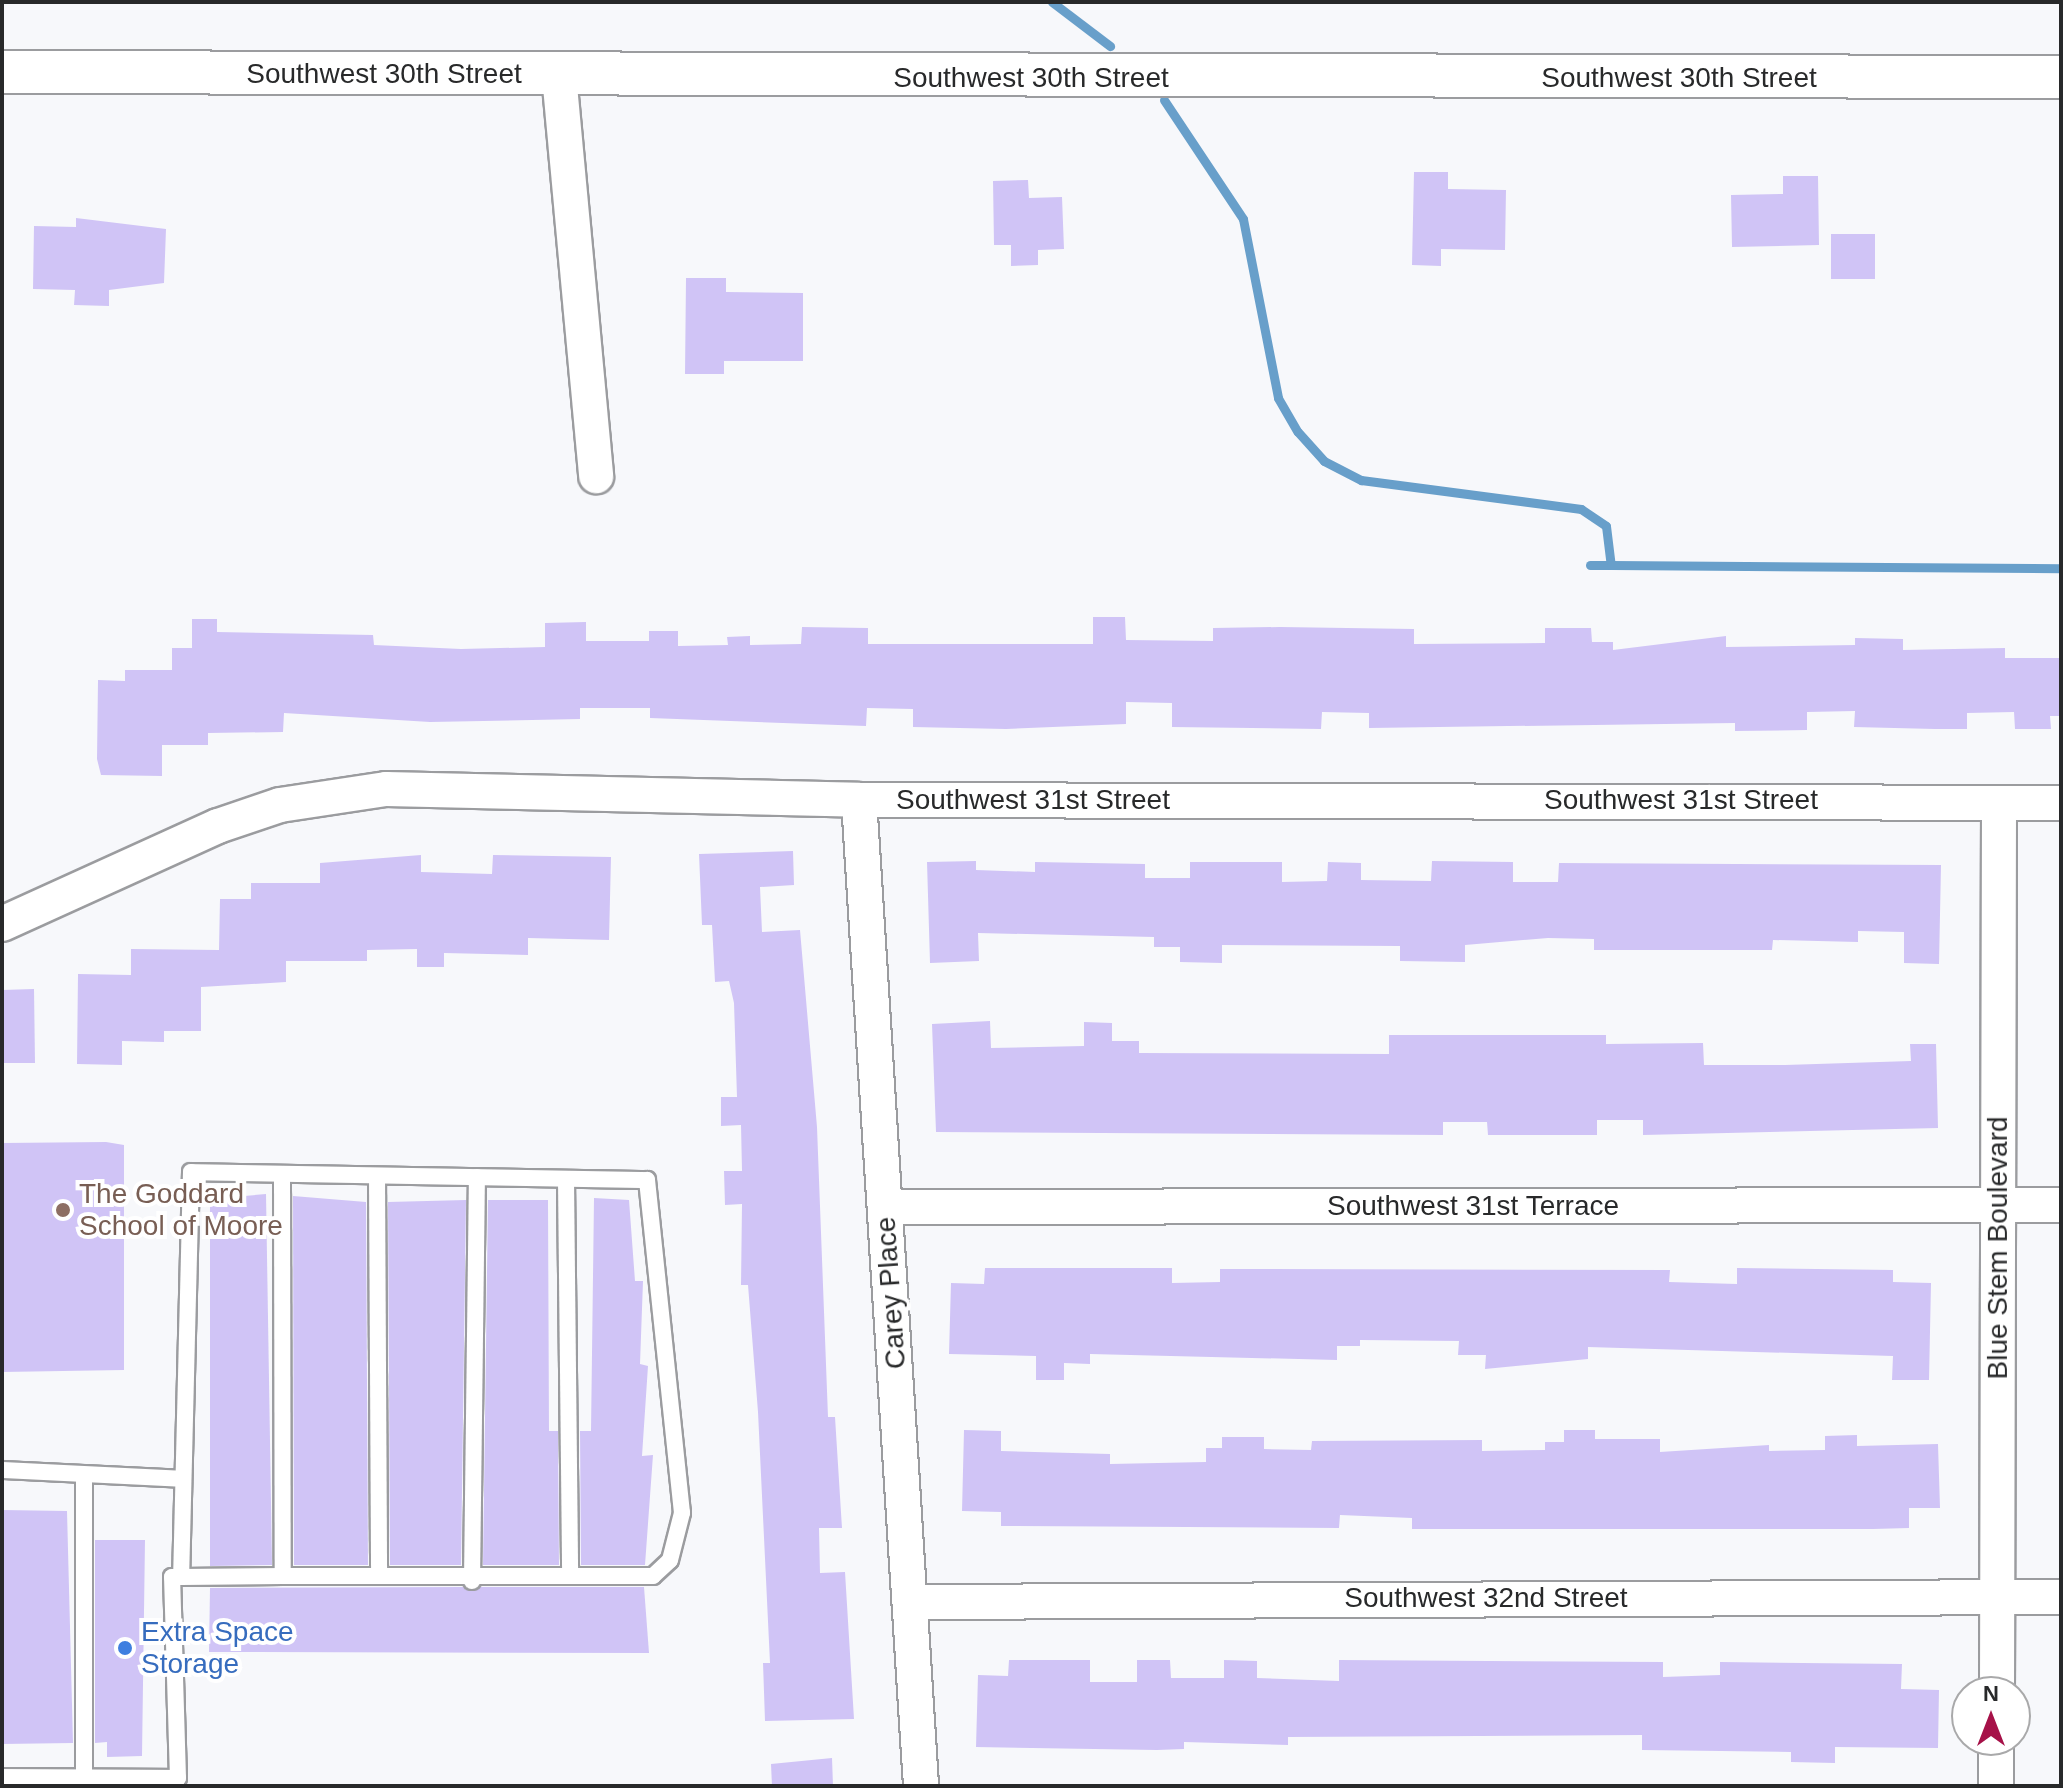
<!DOCTYPE html>
<style>
body{margin:0}
#map{position:relative;width:2063px;height:1788px;overflow:hidden;background:#f7f8fb;font-family:Arial,sans-serif}
div>[style]{position:absolute}
.stream>*{height:9px;margin:-4.5px;padding:0 4.5px;transform-origin:4.5px;border-radius:4.5px;background:#689fca}
.building>*{inset:0;background:#d0c4f6}
.roads{filter:drop-shadow(2px 0 #9b9c9f) drop-shadow(-2px 0 #9b9c9f) drop-shadow(0 2px #9b9c9f) drop-shadow(0 -2px #9b9c9f)}
.service>*{height:16px;margin:-8px;padding:0 8px;transform-origin:8px;border-radius:8px;background:#fff}
.minor>*{height:34px;margin:-17px;padding:0 17px;transform-origin:17px;border-radius:17px;background:#fff}
.tertiary>*{height:42px;margin:-21px;padding:0 21px;transform-origin:21px;border-radius:21px;background:#fff}
.dots>*{width:22px;height:22px;translate:-50% -50%;box-sizing:border-box;border:4px solid #fff;border-radius:50%}
span{translate:-50% -50%;white-space:nowrap;text-align:center;line-height:1.15;-webkit-text-stroke:8px #fff;paint-order:stroke}
.street-label{font-size:28px;color:#28292a}
.education-label{font-size:28px;color:#785e54}
.left{translate:0 -50%;text-align:left}
.shop-label{font-size:28px;color:#366cbe}
.frame{position:absolute;inset:0;border:4px solid #28292a;pointer-events:none}
.north{position:absolute;left:1951px;top:1676px;width:80px;height:80px;box-sizing:border-box;background:#fff;border:2px solid #a9a9aa;border-radius:50%;rotate:0deg;font-size:22px;font-weight:700;line-height:32px;text-align:center;color:#28292a}
.north::after{content:'';display:block;margin:auto;width:28px;height:36px;background:#a61148;clip-path:polygon(50% 0,100% 100%,50% 72%,0 100%)}
</style>
<div id="map">
<div class="stream">
<div style="left:1052px;top:2px;width:73px;rotate:37.2deg"></div>
<div style="left:1164px;top:100px;width:143px;rotate:56.4deg"></div>
<div style="left:1243px;top:219px;width:182px;rotate:78.9deg"></div>
<div style="left:1278px;top:398px;width:39px;rotate:60deg"></div>
<div style="left:1298px;top:432px;width:39px;rotate:48deg"></div>
<div style="left:1324px;top:461px;width:42px;rotate:27.2deg"></div>
<div style="left:1361px;top:480px;width:222px;rotate:7.5deg"></div>
<div style="left:1581px;top:509px;width:30px;rotate:34deg"></div>
<div style="left:1606px;top:526px;width:39px;rotate:83deg"></div>
<div style="left:1611px;top:565px;width:21px;rotate:180deg"></div>
<div style="left:1611px;top:565px;width:450px;rotate:0.4deg"></div>
</div>
<div class="building">
<div style="clip-path:polygon(1414px 172px,1448px 172px,1448px 189px,1506px 190px,1505px 250px,1441px 249px,1441px 266px,1412px 265px)"></div>
<div style="clip-path:polygon(1783px 176px,1818px 176px,1819px 245px,1732px 247px,1731px 195px,1783px 194px)"></div>
<div style="clip-path:polygon(1028px 180px,1029px 198px,1062px 197px,1064px 249px,1038px 250px,1038px 265px,1011px 266px,1011px 245px,994px 245px,993px 181px)"></div>
<div style="clip-path:polygon(76px 218px,166px 229px,164px 283px,109px 290px,109px 306px,74px 305px,75px 290px,33px 289px,34px 226px,76px 227px)"></div>
<div style="clip-path:polygon(1831px 234px,1875px 234px,1875px 279px,1831px 279px)"></div>
<div style="clip-path:polygon(686px 278px,726px 278px,726px 292px,803px 293px,803px 361px,724px 361px,724px 374px,685px 374px)"></div>
<div style="clip-path:polygon(1093px 617px,1125px 617px,1126px 640px,1213px 641px,1213px 628px,1280px 627px,1414px 629px,1414px 644px,1545px 643px,1545px 628px,1591px 628px,1592px 642px,1613px 642px,1613px 650px,1726px 636px,1726px 647px,1855px 645px,1855px 638px,1903px 639px,1903px 650px,2005px 648px,2005px 658px,2061px 658px,2061px 716px,2050px 716px,2051px 729px,2015px 729px,2014px 712px,1967px 713px,1967px 729px,1935px 729px,1854px 727px,1855px 711px,1807px 712px,1807px 730px,1735px 731px,1735px 723px,1369px 728px,1369px 713px,1322px 712px,1321px 729px,1172px 727px,1172px 703px,1126px 702px,1126px 724px,1006px 729px,913px 727px,913px 709px,867px 708px,866px 726px,650px 718px,650px 708px,580px 708px,580px 719px,430px 722px,284px 713px,283px 732px,208px 733px,208px 745px,162px 745px,162px 776px,101px 775px,97px 759px,98px 680px,125px 681px,125px 670px,172px 670px,172px 648px,192px 648px,192px 619px,217px 619px,217px 632px,373px 635px,374px 645px,461px 649px,545px 647px,545px 623px,586px 622px,586px 641px,649px 641px,649px 631px,678px 631px,678px 646px,728px 645px,727px 637px,750px 636px,750px 645px,801px 644px,802px 627px,868px 628px,868px 644px,1093px 644px)"></div>
<div style="clip-path:polygon(793px 851px,794px 885px,760px 887px,762px 932px,800px 930px,817px 1127px,828px 1417px,835px 1417px,842px 1528px,819px 1528px,820px 1573px,845px 1572px,854px 1719px,765px 1721px,763px 1663px,770px 1663px,758px 1412px,748px 1285px,741px 1285px,742px 1204px,725px 1205px,724px 1171px,742px 1171px,741px 1125px,721px 1126px,721px 1097px,737px 1097px,734px 1003px,729px 981px,715px 982px,712px 925px,702px 925px,699px 854px)"></div>
<div style="clip-path:polygon(421px 855px,421px 872px,492px 874px,493px 855px,611px 857px,609px 940px,528px 938px,528px 955px,444px 953px,444px 967px,417px 967px,417px 949px,367px 950px,367px 961px,286px 961px,286px 982px,201px 987px,201px 1031px,164px 1031px,164px 1042px,122px 1041px,122px 1065px,77px 1064px,78px 974px,131px 975px,131px 949px,219px 950px,220px 899px,251px 899px,251px 883px,320px 883px,320px 863px)"></div>
<div style="clip-path:polygon(976px 861px,976px 870px,1035px 872px,1035px 862px,1145px 864px,1145px 878px,1190px 878px,1190px 862px,1282px 862px,1282px 882px,1327px 881px,1328px 862px,1361px 863px,1361px 880px,1431px 881px,1432px 861px,1513px 862px,1513px 882px,1558px 882px,1559px 863px,1941px 865px,1939px 964px,1904px 963px,1904px 932px,1858px 931px,1858px 942px,1773px 940px,1772px 950px,1594px 950px,1594px 939px,1548px 938px,1465px 945px,1465px 962px,1400px 961px,1400px 946px,1222px 945px,1222px 963px,1180px 962px,1180px 947px,1154px 947px,1154px 937px,978px 933px,979px 961px,930px 963px,927px 862px)"></div>
<div style="clip-path:polygon(34px 989px,35px 1063px,2px 1063px,2px 990px)"></div>
<div style="clip-path:polygon(990px 1021px,991px 1048px,1084px 1046px,1084px 1022px,1112px 1023px,1112px 1041px,1139px 1041px,1139px 1053px,1389px 1054px,1389px 1035px,1606px 1035px,1606px 1044px,1703px 1043px,1704px 1065px,1785px 1065px,1911px 1061px,1910px 1044px,1936px 1044px,1938px 1128px,1643px 1135px,1643px 1120px,1597px 1120px,1597px 1135px,1488px 1135px,1487px 1122px,1443px 1122px,1443px 1135px,936px 1132px,932px 1024px)"></div>
<div style="clip-path:polygon(106px 1142px,124px 1145px,124px 1370px,2px 1372px,2px 1143px)"></div>
<div style="clip-path:polygon(266px 1194px,272px 1565px,210px 1566px,210px 1199px)"></div>
<div style="clip-path:polygon(293px 1196px,366px 1202px,368px 1565px,294px 1565px)"></div>
<div style="clip-path:polygon(594px 1198px,629px 1200px,635px 1281px,643px 1281px,640px 1364px,648px 1366px,642px 1456px,653px 1455px,645px 1565px,581px 1565px,580px 1431px,591px 1431px)"></div>
<div style="clip-path:polygon(466px 1200px,461px 1565px,390px 1565px,388px 1202px)"></div>
<div style="clip-path:polygon(488px 1200px,548px 1200px,549px 1431px,558px 1431px,559px 1565px,483px 1565px)"></div>
<div style="clip-path:polygon(985px 1268px,1172px 1268px,1172px 1283px,1220px 1282px,1220px 1269px,1670px 1270px,1669px 1282px,1737px 1284px,1737px 1268px,1893px 1270px,1893px 1282px,1931px 1283px,1929px 1380px,1892px 1380px,1893px 1356px,1588px 1347px,1588px 1359px,1485px 1369px,1486px 1355px,1458px 1355px,1459px 1341px,1360px 1340px,1360px 1346px,1337px 1346px,1337px 1360px,1090px 1354px,1090px 1364px,1064px 1363px,1064px 1380px,1036px 1380px,1036px 1356px,949px 1354px,951px 1283px,984px 1284px)"></div>
<div style="clip-path:polygon(964px 1430px,1001px 1431px,1001px 1451px,1110px 1454px,1110px 1464px,1206px 1462px,1206px 1448px,1222px 1448px,1222px 1437px,1264px 1437px,1264px 1449px,1311px 1450px,1312px 1441px,1482px 1440px,1482px 1451px,1545px 1450px,1545px 1442px,1564px 1442px,1564px 1430px,1595px 1430px,1595px 1439px,1660px 1439px,1660px 1452px,1769px 1445px,1769px 1451px,1825px 1450px,1825px 1436px,1857px 1435px,1857px 1446px,1938px 1444px,1940px 1508px,1909px 1508px,1909px 1528px,1873px 1529px,1412px 1529px,1412px 1518px,1340px 1515px,1339px 1528px,1001px 1526px,1001px 1512px,962px 1511px)"></div>
<div style="clip-path:polygon(2px 1510px,67px 1511px,73px 1743px,2px 1744px)"></div>
<div style="clip-path:polygon(95px 1540px,145px 1540px,142px 1756px,107px 1757px,107px 1742px,95px 1743px)"></div>
<div style="clip-path:polygon(463px 1587px,644px 1587px,649px 1653px,209px 1652px,210px 1588px)"></div>
<div style="clip-path:polygon(1009px 1660px,1090px 1660px,1090px 1682px,1137px 1682px,1137px 1660px,1170px 1660px,1171px 1678px,1224px 1678px,1224px 1660px,1257px 1661px,1257px 1678px,1339px 1681px,1339px 1660px,1663px 1662px,1663px 1677px,1720px 1675px,1720px 1662px,1902px 1664px,1901px 1689px,1939px 1690px,1938px 1748px,1835px 1747px,1835px 1763px,1791px 1762px,1791px 1752px,1642px 1750px,1642px 1735px,1288px 1737px,1288px 1745px,1184px 1742px,1184px 1749px,1157px 1750px,976px 1747px,978px 1675px,1008px 1676px)"></div>
<div style="clip-path:polygon(832px 1758px,833px 1786px,772px 1786px,771px 1764px)"></div>
</div>
<div class="roads">
<div class="service">
<div style="left:282px;top:1174px;width:402px;rotate:89.9deg"></div>
<div style="left:377px;top:1176px;width:400px;rotate:89.7deg"></div>
<div style="left:566px;top:1179px;width:397px;rotate:89.4deg"></div>
<div style="left:2px;top:1470px;width:181px;rotate:2.8deg"></div>
<div style="left:472px;top:1581px;width:404px;rotate:-89.3deg"></div>
<div style="left:2px;top:1777px;width:176px;rotate:0.3deg"></div>
<div style="left:178px;top:1778px;width:201px;rotate:-91.7deg"></div>
<div style="left:172px;top:1577px;width:9px"></div>
<div style="left:181px;top:1577px;width:102px;rotate:-0.6deg"></div>
<div style="left:283px;top:1576px;width:370px"></div>
<div style="left:653px;top:1576px;width:23px;rotate:-43deg"></div>
<div style="left:670px;top:1560px;width:49px;rotate:-75.7deg"></div>
<div style="left:682px;top:1513px;width:335px;rotate:-96deg"></div>
<div style="left:647px;top:1180px;width:456px;rotate:-179deg"></div>
<div style="left:191px;top:1172px;width:405px;rotate:91.4deg"></div>
<div style="left:84px;top:1778px;width:303px;rotate:-90deg"></div>
</div>
<div class="minor">
<div style="left:559px;top:75px;width:403px;rotate:84.7deg"></div>
<div style="left:859px;top:800px;width:988px;rotate:86.4deg"></div>
<div style="left:2px;top:924px;width:237px;rotate:-24.4deg"></div>
<div style="left:218px;top:826px;width:65px;rotate:-18.7deg"></div>
<div style="left:280px;top:805px;width:107px;rotate:-8.6deg"></div>
<div style="left:386px;top:789px;width:473px;rotate:1.3deg"></div>
<div style="left:859px;top:800px;width:1202px;rotate:0.14deg"></div>
<div style="left:885px;top:1207px;width:1176px;rotate:-0.1deg"></div>
<div style="left:911px;top:1602px;width:1150px;rotate:-0.25deg"></div>
<div style="left:1997px;top:1692px;width:889px;rotate:-89.87deg"></div>
<div style="left:1996px;top:1786px;width:46px;rotate:-90deg"></div>
</div>
<div class="tertiary">
<div style="left:2px;top:72px;width:2059px;rotate:0.14deg"></div>
</div>
</div>
<div class="dots">
<div style="left:63px;top:1210px;background:#8d6e63"></div>
<div style="left:125px;top:1648px;background:#3f7fe0"></div>
</div>
<div class="street-label">
<span style="left:384px;top:74px">Southwest 30th Street</span>
<span style="left:1031px;top:78px">Southwest 30th Street</span>
<span style="left:1679px;top:78px">Southwest 30th Street</span>
<span style="left:1033px;top:800px">Southwest 31st Street</span>
<span style="left:1681px;top:800px">Southwest 31st Street</span>
<span style="left:1473px;top:1206px">Southwest 31st Terrace</span>
<span style="left:1998px;top:1248px;rotate:-90deg">Blue Stem Boulevard</span>
<span style="left:891px;top:1293px;rotate:-94deg">Carey Place</span>
<span style="left:1486px;top:1598px">Southwest 32nd Street</span>
</div>
<div class="education-label">
<span class="left" style="left:79px;top:1210px">The Goddard<br>School of Moore</span>
</div>
<div class="shop-label">
<span class="left" style="left:141px;top:1648px">Extra Space<br>Storage</span>
</div>
<div class="frame"></div>
<div class="north">N</div>
</div>
